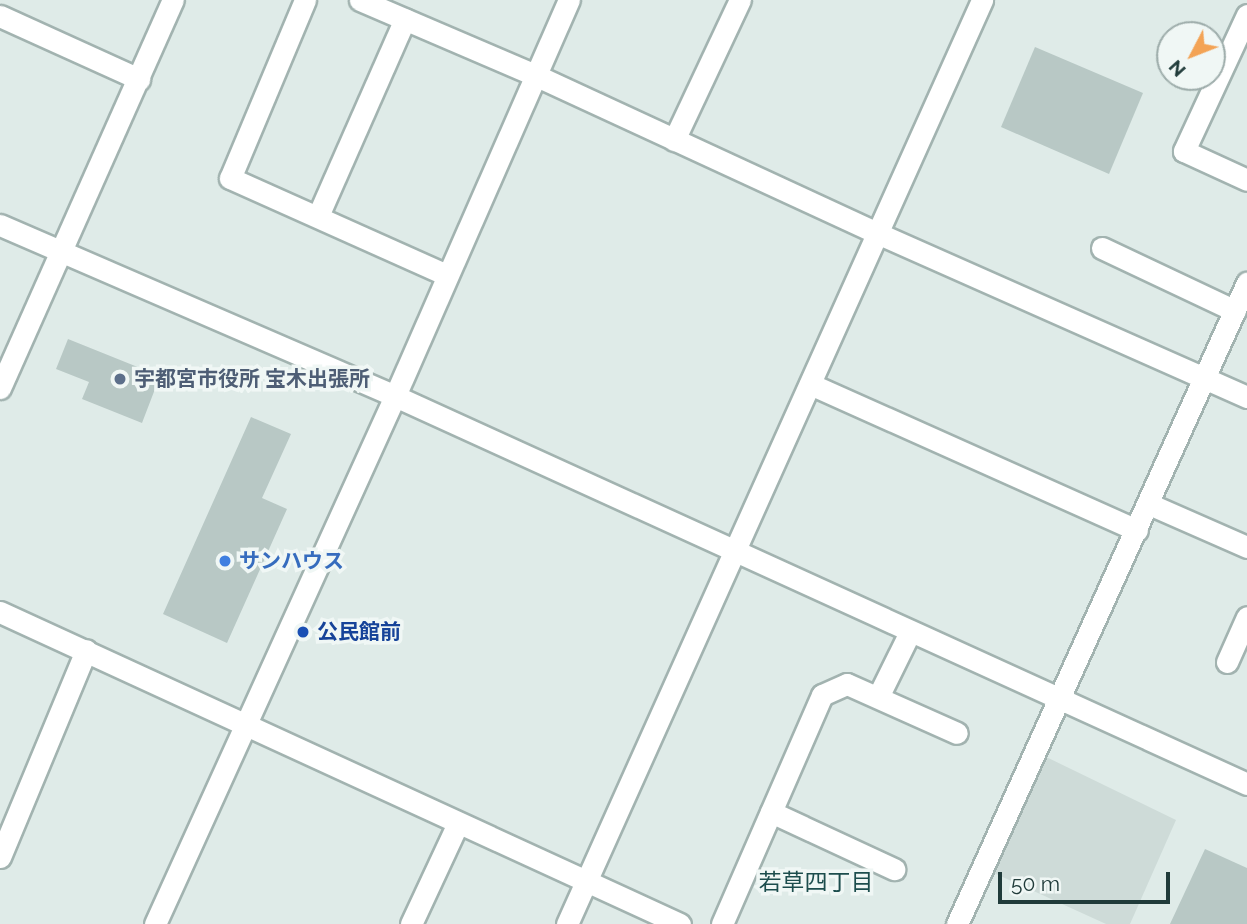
<!DOCTYPE html>
<meta charset="utf-8">
<style>
body{margin:0}
#map{position:relative;width:1247px;height:924px;overflow:hidden;background:#dfebe8;font-family:Raleway,"Noto Sans JP",sans-serif}
div>[style]{position:absolute}
.built>*{inset:0;background:#cedbd8}
.building>*{inset:0;background:#b8c8c5}
.roads{filter:drop-shadow(2px 0 #a2b3b0) drop-shadow(-2px 0 #a2b3b0) drop-shadow(0 2px #a2b3b0) drop-shadow(0 -2px #a2b3b0)}
.street>*{height:21px;margin:-10.5px;padding:0 10.5px;transform-origin:10.5px;border-radius:10.5px;background:#fff}
.secondary>*{height:21px;margin:-10.5px;padding:0 10.5px;transform-origin:10.5px;border-radius:10.5px;background:#fff}
.dots>*{width:19px;height:19px;translate:-50% -50%;box-sizing:border-box;border:4px solid #f0f7f5;border-radius:50%}
span{translate:-50% -50%;white-space:nowrap;text-align:center;line-height:1.15;-webkit-text-stroke:7px #f0f7f5;paint-order:stroke}
.service-label{font-size:21px;color:#4e5e75;font-weight:700}
.left{translate:0 -50%;text-align:left}
.shop-label{font-size:21px;color:#366cbe;font-weight:700}
.transit-label{font-size:21px;color:#164399;font-weight:700}
.neighbourhood-label{font-size:23px;color:#1c4d4d}
.north{position:absolute;left:1156px;top:21px;width:70px;height:70px;box-sizing:border-box;background:#f0f7f5;border:2px solid #9dacaa;border-radius:50%;rotate:228deg;font-size:19px;font-weight:700;line-height:28px;text-align:center;color:#203b3a}
.north::after{content:'';display:block;margin:auto;width:24px;height:32px;background:#f3a355;clip-path:polygon(50% 0,100% 100%,50% 72%,0 100%)}
.scale{position:absolute;left:998px;top:872px;width:172px;height:32px;box-sizing:border-box;border:4px solid #203b3a;border-top:0;padding-left:9px;font-size:21px;line-height:24px;white-space:nowrap;color:#203b3a;-webkit-text-stroke:5px #f0f7f5;paint-order:stroke}
</style>
<div id="map">
<div class="built">
<div style="clip-path:polygon(1038px 753px,1176px 820px,1130px 924px,1106px 924px,985px 869px)"></div>
</div>
<div class="building">
<div style="clip-path:polygon(1035px 47px,1143px 93px,1109px 174px,1001px 127px)"></div>
<div style="clip-path:polygon(68px 339px,160px 376px,142px 423px,82px 399px,89px 382px,56px 369px)"></div>
<div style="clip-path:polygon(251px 417px,291px 434px,262px 498px,287px 509px,227px 643px,163px 614px)"></div>
<div style="clip-path:polygon(1205px 849px,1247px 868px,1247px 924px,1170px 924px)"></div>
</div>
<div class="roads">
<div class="street">
<div style="left:305px;top:0;width:193px;rotate:112.8deg"></div>
<div style="left:230px;top:178px;width:238px;rotate:24.1deg"></div>
<div style="left:360px;top:0;width:190px;rotate:23.2deg"></div>
<div style="left:535px;top:75px;width:377px;rotate:24.8deg"></div>
<div style="left:877px;top:233px;width:405px;rotate:23.9deg"></div>
<div style="left:1247px;top:15px;width:150px;rotate:114.9deg"></div>
<div style="left:1184px;top:151px;width:69px;rotate:24.7deg"></div>
<div style="left:0;top:16px;width:153px;rotate:24.4deg"></div>
<div style="left:674px;top:140px;width:155px;rotate:-64.8deg"></div>
<div style="left:318px;top:216px;width:215px;rotate:-66.2deg"></div>
<div style="left:0;top:225px;width:430px;rotate:23.4deg"></div>
<div style="left:395px;top:396px;width:936px;rotate:24.48deg"></div>
<div style="left:1102px;top:248px;width:147px;rotate:25.3deg"></div>
<div style="left:810px;top:384px;width:358px;rotate:24.1deg"></div>
<div style="left:0;top:388px;width:425px;rotate:-66deg"></div>
<div style="left:1149px;top:504px;width:107px;rotate:23.7deg"></div>
<div style="left:0;top:612px;width:748px;rotate:24.65deg"></div>
<div style="left:1227px;top:662px;width:49px;rotate:-66deg"></div>
<div style="left:878px;top:697px;width:72px;rotate:-63.8deg"></div>
<div style="left:771px;top:812px;width:136px;rotate:24.9deg"></div>
<div style="left:0;top:857px;width:224px;rotate:-67.4deg"></div>
<div style="left:411px;top:924px;width:111px;rotate:-65deg"></div>
<div style="left:567px;top:924px;width:1013px;rotate:-65.81deg"></div>
<div style="left:722px;top:924px;width:250px;rotate:-66.4deg"></div>
<div style="left:822px;top:695px;width:27px;rotate:-24deg"></div>
<div style="left:847px;top:684px;width:120px;rotate:24deg"></div>
<div style="left:957px;top:924px;width:704px;rotate:-65.66deg"></div>
</div>
<div class="secondary">
<div style="left:155px;top:924px;width:580px;rotate:-65.56deg"></div>
<div style="left:395px;top:396px;width:433px;rotate:-66.3deg"></div>
</div>
</div>
<div class="dots">
<div style="left:120px;top:379px;background:#5c6f8a"></div>
<div style="left:225px;top:561px;background:#3f7fe0"></div>
<div style="left:303px;top:632px;background:#1a4fb4"></div>
</div>
<div class="service-label">
<span class="left" style="left:134px;top:379px">宇都宮市役所 宝木出張所</span>
</div>
<div class="shop-label">
<span class="left" style="left:239px;top:561px">サンハウス</span>
</div>
<div class="transit-label">
<span class="left" style="left:317px;top:632px">公民館前</span>
</div>
<div class="neighbourhood-label">
<span style="left:816px;top:882px">若草四丁目</span>
</div>
<div class="north">N</div>
<div class="scale">50 m</div>
</div>
